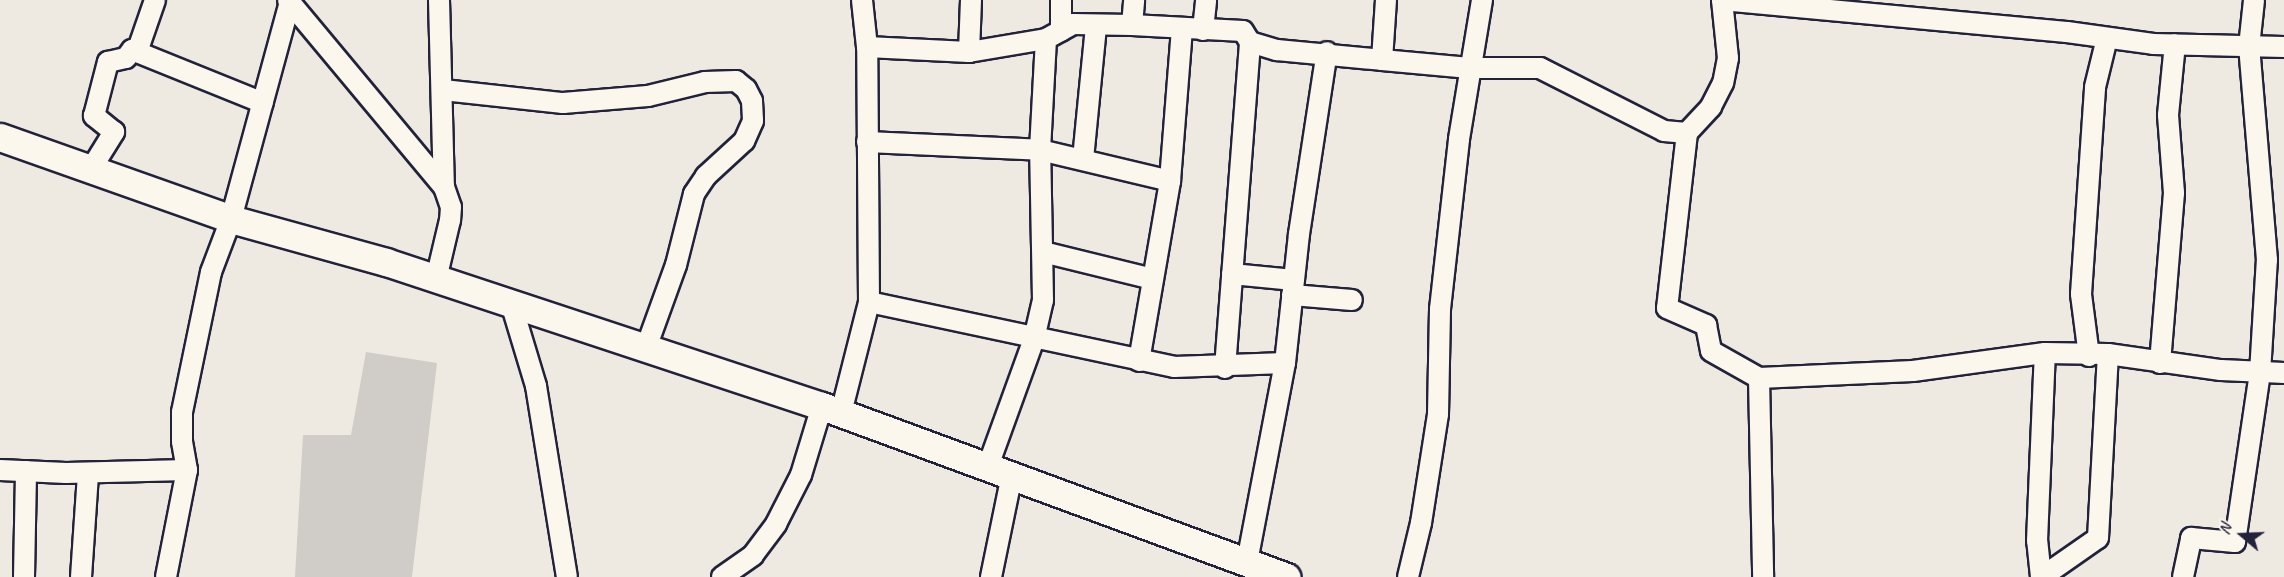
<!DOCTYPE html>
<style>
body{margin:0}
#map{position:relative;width:2284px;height:577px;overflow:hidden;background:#eeeae2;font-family:Caveat,sans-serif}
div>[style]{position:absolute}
.green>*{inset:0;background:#d0cdc9}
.roads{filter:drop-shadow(2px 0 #22223b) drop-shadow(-2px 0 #22223b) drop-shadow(0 2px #22223b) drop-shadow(0 -2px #22223b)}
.street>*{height:20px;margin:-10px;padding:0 10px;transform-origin:10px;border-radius:10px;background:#fbf7ec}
.secondary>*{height:27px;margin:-13.5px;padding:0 13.5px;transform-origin:13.5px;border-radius:13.5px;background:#fbf7ec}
span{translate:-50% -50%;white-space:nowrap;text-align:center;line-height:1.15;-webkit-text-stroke:4.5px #fbf7ec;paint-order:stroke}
.north{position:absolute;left:2212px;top:505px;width:60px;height:60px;-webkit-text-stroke:4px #fbf7ec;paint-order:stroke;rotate:289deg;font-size:16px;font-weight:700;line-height:24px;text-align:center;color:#22223b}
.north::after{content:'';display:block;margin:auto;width:21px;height:27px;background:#22223b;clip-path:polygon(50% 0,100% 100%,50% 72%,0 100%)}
</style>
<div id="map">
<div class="green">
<div style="clip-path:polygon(366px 352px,437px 363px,412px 577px,295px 577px,303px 435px,351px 435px)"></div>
</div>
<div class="roads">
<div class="street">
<div style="left:288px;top:0;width:244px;rotate:50.2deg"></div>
<div style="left:444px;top:187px;width:21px;rotate:71deg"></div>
<div style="left:451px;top:207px;width:13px;rotate:94deg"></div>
<div style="left:450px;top:220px;width:61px;rotate:103.3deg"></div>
<div style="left:439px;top:0;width:187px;rotate:88.5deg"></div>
<div style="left:1061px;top:0;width:31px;rotate:90deg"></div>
<div style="left:1722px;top:0;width:58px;rotate:84.1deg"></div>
<div style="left:1728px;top:58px;width:25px;rotate:101deg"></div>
<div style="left:1723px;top:83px;width:27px;rotate:117deg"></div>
<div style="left:1711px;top:107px;width:35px;rotate:133deg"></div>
<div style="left:1687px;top:133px;width:176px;rotate:96.5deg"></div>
<div style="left:1667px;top:308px;width:43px;rotate:23.6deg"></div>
<div style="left:1706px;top:325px;width:26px;rotate:79deg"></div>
<div style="left:1711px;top:351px;width:55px;rotate:29.4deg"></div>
<div style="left:1759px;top:378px;width:199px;rotate:88.8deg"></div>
<div style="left:1722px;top:0;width:346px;rotate:5.3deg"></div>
<div style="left:2067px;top:32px;width:87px;rotate:7.9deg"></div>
<div style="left:2153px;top:44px;width:131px;rotate:1.3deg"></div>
<div style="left:1132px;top:25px;width:25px;rotate:-85deg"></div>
<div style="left:1203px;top:30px;width:30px;rotate:-84deg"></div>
<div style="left:867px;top:47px;width:102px;rotate:2.8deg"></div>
<div style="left:969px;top:52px;width:78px;rotate:-9.6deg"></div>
<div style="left:1046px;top:39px;width:31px;rotate:-29deg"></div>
<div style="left:1073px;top:24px;width:59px;rotate:1deg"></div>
<div style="left:1132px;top:25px;width:111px;rotate:3.1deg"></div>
<div style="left:1243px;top:31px;width:13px;rotate:58deg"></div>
<div style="left:1250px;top:42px;width:28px;rotate:17deg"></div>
<div style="left:1277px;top:50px;width:105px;rotate:5.4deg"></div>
<div style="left:1382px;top:60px;width:60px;rotate:-86.2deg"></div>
<div style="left:137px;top:52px;width:55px;rotate:-70.9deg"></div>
<div style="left:969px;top:52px;width:52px;rotate:-87.8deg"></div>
<div style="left:1382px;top:60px;width:88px;rotate:5.2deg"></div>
<div style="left:1470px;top:68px;width:70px"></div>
<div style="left:1540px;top:68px;width:139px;rotate:26.9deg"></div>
<div style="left:1664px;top:131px;width:23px;rotate:5deg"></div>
<div style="left:443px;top:90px;width:121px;rotate:6.2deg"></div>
<div style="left:563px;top:103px;width:85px;rotate:-4.7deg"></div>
<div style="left:648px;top:96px;width:59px;rotate:-13.8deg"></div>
<div style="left:705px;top:82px;width:31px;rotate:-2deg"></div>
<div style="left:736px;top:81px;width:13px;rotate:39deg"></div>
<div style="left:746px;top:89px;width:13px;rotate:63deg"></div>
<div style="left:752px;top:101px;width:20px;rotate:87deg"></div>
<div style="left:753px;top:121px;width:22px;rotate:114deg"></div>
<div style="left:744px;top:141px;width:52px;rotate:137.4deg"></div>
<div style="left:706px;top:176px;width:22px;rotate:124deg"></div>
<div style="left:694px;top:194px;width:73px;rotate:104.2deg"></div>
<div style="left:676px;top:265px;width:88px;rotate:109.9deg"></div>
<div style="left:867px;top:142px;width:173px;rotate:2.6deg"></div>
<div style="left:1040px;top:150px;width:134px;rotate:13.4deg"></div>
<div style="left:1083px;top:159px;width:134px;rotate:-84.4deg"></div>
<div style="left:91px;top:169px;width:44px;rotate:-58.1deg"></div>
<div style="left:114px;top:132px;width:26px;rotate:-141deg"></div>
<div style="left:94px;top:116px;width:56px;rotate:-75.5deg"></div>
<div style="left:108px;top:62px;width:18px;rotate:-13deg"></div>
<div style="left:126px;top:58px;width:10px;rotate:-53deg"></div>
<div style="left:132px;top:50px;width:141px;rotate:22deg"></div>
<div style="left:1043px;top:252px;width:113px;rotate:13.8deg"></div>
<div style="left:1232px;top:274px;width:62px;rotate:5.5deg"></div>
<div style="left:1292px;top:295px;width:60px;rotate:4.8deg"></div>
<div style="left:869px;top:302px;width:312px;rotate:12deg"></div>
<div style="left:1174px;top:367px;width:111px;rotate:-2.1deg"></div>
<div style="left:511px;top:303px;width:87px;rotate:73.2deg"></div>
<div style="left:536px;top:386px;width:193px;rotate:80.8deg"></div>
<div style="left:2089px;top:356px;width:63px;rotate:-97.4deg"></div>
<div style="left:2081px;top:294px;width:207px;rotate:-86.1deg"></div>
<div style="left:2095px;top:87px;width:50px;rotate:-76.2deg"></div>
<div style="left:1139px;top:361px;width:183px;rotate:-80.2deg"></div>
<div style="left:1170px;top:181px;width:153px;rotate:-85.5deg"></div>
<div style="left:2160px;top:363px;width:171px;rotate:-85.3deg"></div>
<div style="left:2174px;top:193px;width:78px;rotate:-94.4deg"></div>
<div style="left:2168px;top:115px;width:71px;rotate:-84.4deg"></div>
<div style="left:1225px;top:368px;width:327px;rotate:-85.6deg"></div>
<div style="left:1759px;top:378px;width:154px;rotate:-2.6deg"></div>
<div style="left:1913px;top:371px;width:133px;rotate:-7.8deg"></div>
<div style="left:2045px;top:353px;width:63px;rotate:0.9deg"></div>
<div style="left:2108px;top:354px;width:114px;rotate:8.1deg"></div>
<div style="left:2221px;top:370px;width:63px;rotate:2.7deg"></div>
<div style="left:841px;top:413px;width:114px;rotate:-75.8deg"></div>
<div style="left:869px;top:302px;width:255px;rotate:-90.4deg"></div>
<div style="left:867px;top:47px;width:47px;rotate:-96.1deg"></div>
<div style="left:988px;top:466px;width:135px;rotate:-70.1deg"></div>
<div style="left:1034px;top:339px;width:40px;rotate:-77deg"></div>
<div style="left:1043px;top:300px;width:150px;rotate:-91.1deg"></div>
<div style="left:1040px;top:150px;width:111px;rotate:-86.9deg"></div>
<div style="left:0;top:470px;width:66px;rotate:2.6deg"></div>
<div style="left:66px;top:473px;width:121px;rotate:-1.4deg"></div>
<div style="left:1247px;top:562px;width:203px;rotate:-79.2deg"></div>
<div style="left:1285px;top:363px;width:130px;rotate:-83.8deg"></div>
<div style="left:1299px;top:234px;width:184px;rotate:-81.3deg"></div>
<div style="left:24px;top:577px;width:106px;rotate:-88.9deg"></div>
<div style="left:81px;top:577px;width:104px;rotate:-86.1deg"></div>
<div style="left:166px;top:577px;width:109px;rotate:-78.9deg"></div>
<div style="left:187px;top:470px;width:29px;rotate:-100deg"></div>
<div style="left:182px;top:441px;width:29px;rotate:-90deg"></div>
<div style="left:182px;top:412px;width:143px;rotate:-78.3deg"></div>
<div style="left:211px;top:272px;width:57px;rotate:-69.3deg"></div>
<div style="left:231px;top:219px;width:225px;rotate:-74.8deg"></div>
<div style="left:722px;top:577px;width:38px;rotate:-35deg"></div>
<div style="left:753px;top:555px;width:39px;rotate:-53deg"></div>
<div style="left:776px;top:524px;width:55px;rotate:-63deg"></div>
<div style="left:801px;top:475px;width:72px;rotate:-73.1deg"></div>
<div style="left:991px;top:577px;width:104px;rotate:-78.4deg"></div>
<div style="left:1408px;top:577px;width:56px;rotate:-76.5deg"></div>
<div style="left:1421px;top:523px;width:110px;rotate:-81.1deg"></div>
<div style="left:1438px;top:414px;width:105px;rotate:-88.9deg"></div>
<div style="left:1440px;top:309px;width:171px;rotate:-83.6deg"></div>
<div style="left:1459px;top:139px;width:141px;rotate:-80.6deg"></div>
<div style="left:2041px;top:577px;width:36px;rotate:-96deg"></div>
<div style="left:2037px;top:541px;width:188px;rotate:-87.6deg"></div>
<div style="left:2042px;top:577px;width:68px;rotate:-34.9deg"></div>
<div style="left:2098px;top:538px;width:184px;rotate:-86.9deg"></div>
<div style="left:2183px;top:577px;width:40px;rotate:-78deg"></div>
<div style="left:2191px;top:538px;width:44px;rotate:5.2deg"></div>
<div style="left:2235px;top:542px;width:171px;rotate:-81.6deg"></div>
<div style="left:2260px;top:373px;width:113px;rotate:-86.5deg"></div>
<div style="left:2267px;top:260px;width:214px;rotate:-94.8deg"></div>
<div style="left:2249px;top:47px;width:47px;rotate:-83.9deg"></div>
</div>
<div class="secondary">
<div style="left:0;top:137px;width:245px;rotate:19.5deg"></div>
<div style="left:231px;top:219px;width:161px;rotate:15.5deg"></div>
<div style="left:386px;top:262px;width:459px;rotate:18.3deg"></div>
<div style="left:822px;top:406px;width:495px;rotate:20.2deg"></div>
</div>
</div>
<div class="north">N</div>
</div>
